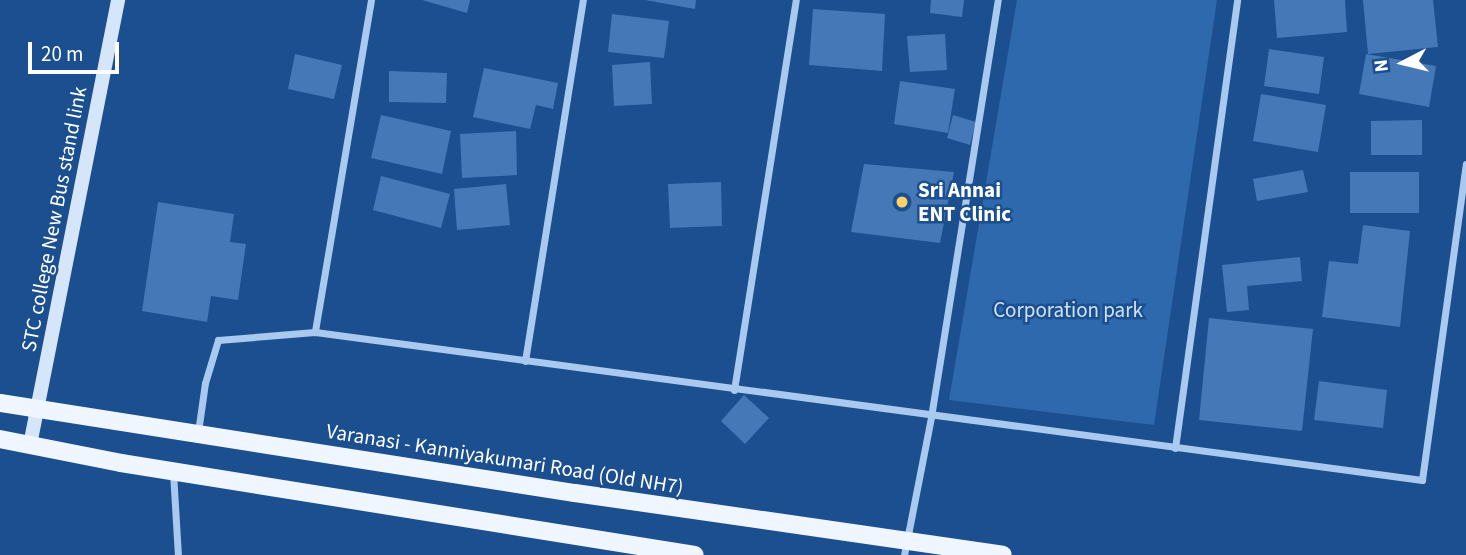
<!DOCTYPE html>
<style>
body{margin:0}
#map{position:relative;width:1466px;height:555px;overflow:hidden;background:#1b4f8f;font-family:"Source Sans 3",sans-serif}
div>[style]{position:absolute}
.green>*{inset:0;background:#2e69ad}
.building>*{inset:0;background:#4478b7}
.street>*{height:7px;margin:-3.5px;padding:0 3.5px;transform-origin:3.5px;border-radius:3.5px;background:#a9c9ee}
.secondary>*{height:14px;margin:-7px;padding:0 7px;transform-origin:7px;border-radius:7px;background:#d6e6fa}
.primary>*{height:18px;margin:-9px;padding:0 9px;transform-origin:9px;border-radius:9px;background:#f0f6ff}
.dots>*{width:19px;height:19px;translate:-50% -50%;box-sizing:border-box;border:4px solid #1b4f8f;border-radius:50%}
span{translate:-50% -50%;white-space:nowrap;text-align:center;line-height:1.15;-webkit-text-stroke:5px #1b4f8f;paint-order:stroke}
.poi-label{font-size:21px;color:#fff;font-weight:700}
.left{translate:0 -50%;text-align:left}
.street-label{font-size:21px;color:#fff}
.park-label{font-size:21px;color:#cfe3fa}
.north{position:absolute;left:1368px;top:28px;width:70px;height:70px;-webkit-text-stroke:5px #1b4f8f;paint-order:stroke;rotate:263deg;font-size:19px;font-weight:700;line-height:28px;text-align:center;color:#fff}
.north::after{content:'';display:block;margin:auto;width:24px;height:32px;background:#fff;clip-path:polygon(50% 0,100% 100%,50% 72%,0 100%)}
.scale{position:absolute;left:28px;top:42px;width:91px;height:32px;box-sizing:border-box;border:4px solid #fff;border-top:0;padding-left:9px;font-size:21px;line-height:24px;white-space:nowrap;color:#fff;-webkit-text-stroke:5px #1b4f8f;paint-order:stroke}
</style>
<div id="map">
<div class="green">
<div style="clip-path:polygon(1017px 0,1217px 0,1154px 425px,949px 400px)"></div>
</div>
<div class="building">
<div style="clip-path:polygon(422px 0,470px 0,467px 13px)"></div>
<div style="clip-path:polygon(645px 0,696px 0,695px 9px)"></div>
<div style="clip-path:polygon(931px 0,964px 0,962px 17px,930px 13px)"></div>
<div style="clip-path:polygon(1274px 0,1345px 0,1347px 32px,1277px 38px)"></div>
<div style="clip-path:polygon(1363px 0,1433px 0,1438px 47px,1368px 54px)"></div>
<div style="clip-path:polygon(813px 9px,885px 14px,882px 71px,809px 65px)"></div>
<div style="clip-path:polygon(612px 14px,669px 21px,664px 58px,608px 52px)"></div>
<div style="clip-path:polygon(945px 34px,947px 70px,910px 72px,907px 36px)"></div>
<div style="clip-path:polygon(1269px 49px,1324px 57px,1319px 94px,1264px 86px)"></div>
<div style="clip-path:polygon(295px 54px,342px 65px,334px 99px,288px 89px)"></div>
<div style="clip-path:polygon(1366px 54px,1436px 66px,1429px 107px,1359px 94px)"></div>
<div style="clip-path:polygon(650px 62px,652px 104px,614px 106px,612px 65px)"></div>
<div style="clip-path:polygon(484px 68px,558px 83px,553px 109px,536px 105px,530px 129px,473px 117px)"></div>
<div style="clip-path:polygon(389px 71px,447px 73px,446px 103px,389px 102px)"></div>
<div style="clip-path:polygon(900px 81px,955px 89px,948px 133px,894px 124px)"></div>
<div style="clip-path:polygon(1261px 94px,1326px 105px,1318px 152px,1253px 141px)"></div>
<div style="clip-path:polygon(381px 115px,451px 131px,442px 174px,371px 158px)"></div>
<div style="clip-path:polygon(953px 115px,976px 122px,970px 145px,947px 138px)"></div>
<div style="clip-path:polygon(1422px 120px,1422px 155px,1371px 155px,1371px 121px)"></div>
<div style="clip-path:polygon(516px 131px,517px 175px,462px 178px,460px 134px)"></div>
<div style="clip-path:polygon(864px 164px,954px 172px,940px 243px,851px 232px)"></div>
<div style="clip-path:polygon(1303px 170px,1308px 192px,1257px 201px,1253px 179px)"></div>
<div style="clip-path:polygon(1350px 172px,1419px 172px,1419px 213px,1350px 213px)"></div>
<div style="clip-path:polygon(381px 176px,450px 194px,441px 228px,373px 210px)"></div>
<div style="clip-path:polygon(721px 182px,722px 226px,670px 228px,668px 184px)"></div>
<div style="clip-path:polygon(506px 184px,510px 225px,457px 230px,454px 189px)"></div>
<div style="clip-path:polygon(158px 202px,234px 214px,230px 242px,246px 244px,238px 300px,211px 296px,207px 322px,142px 311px)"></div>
<div style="clip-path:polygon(1363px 225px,1410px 231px,1400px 327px,1322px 317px,1329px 261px,1358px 264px)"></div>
<div style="clip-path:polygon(1300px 257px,1302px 281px,1247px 286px,1249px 310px,1227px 312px,1222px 265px)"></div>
<div style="clip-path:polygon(1209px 318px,1313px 329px,1302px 431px,1199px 420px)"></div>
<div style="clip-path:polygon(1319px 381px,1387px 390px,1383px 428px,1314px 420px)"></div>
<div style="clip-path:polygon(744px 395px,769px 418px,745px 444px,721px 421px)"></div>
</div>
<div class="street">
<div style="left:371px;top:0;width:337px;rotate:99.6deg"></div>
<div style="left:315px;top:332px;width:1117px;rotate:7.61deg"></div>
<div style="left:1422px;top:480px;width:319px;rotate:-82.1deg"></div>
<div style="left:525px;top:361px;width:366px;rotate:-80.9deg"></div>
<div style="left:734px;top:390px;width:395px;rotate:-81deg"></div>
<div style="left:198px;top:432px;width:49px;rotate:-81.9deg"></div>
<div style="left:205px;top:383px;width:45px;rotate:-73.2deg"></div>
<div style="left:218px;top:340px;width:97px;rotate:-4.7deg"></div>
<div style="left:1175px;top:448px;width:452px;rotate:-82.1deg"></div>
<div style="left:173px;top:472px;width:83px;rotate:86.6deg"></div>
<div style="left:904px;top:555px;width:141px;rotate:-78.9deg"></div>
<div style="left:931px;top:417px;width:422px;rotate:-80.9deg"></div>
</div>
<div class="secondary">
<div style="left:30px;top:445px;width:454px;rotate:-78.8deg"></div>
</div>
<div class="primary">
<div style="left:0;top:403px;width:582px;rotate:8.9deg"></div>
<div style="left:575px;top:493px;width:432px;rotate:8.2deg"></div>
<div style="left:0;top:439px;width:123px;rotate:11.2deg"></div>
<div style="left:121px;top:463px;width:581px;rotate:9.11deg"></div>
</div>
<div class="dots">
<div style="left:902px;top:202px;background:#ffd166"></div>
</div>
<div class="poi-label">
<span class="left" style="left:918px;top:202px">Sri Annai<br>ENT Clinic</span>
</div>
<div class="street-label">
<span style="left:54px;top:219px;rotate:-79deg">STC college New Bus stand link</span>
<span style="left:505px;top:459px;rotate:9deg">Varanasi - Kanniyakumari Road (Old NH7)</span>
</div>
<div class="park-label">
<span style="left:1068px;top:310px">Corporation park</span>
</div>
<div class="north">N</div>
<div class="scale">20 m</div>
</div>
